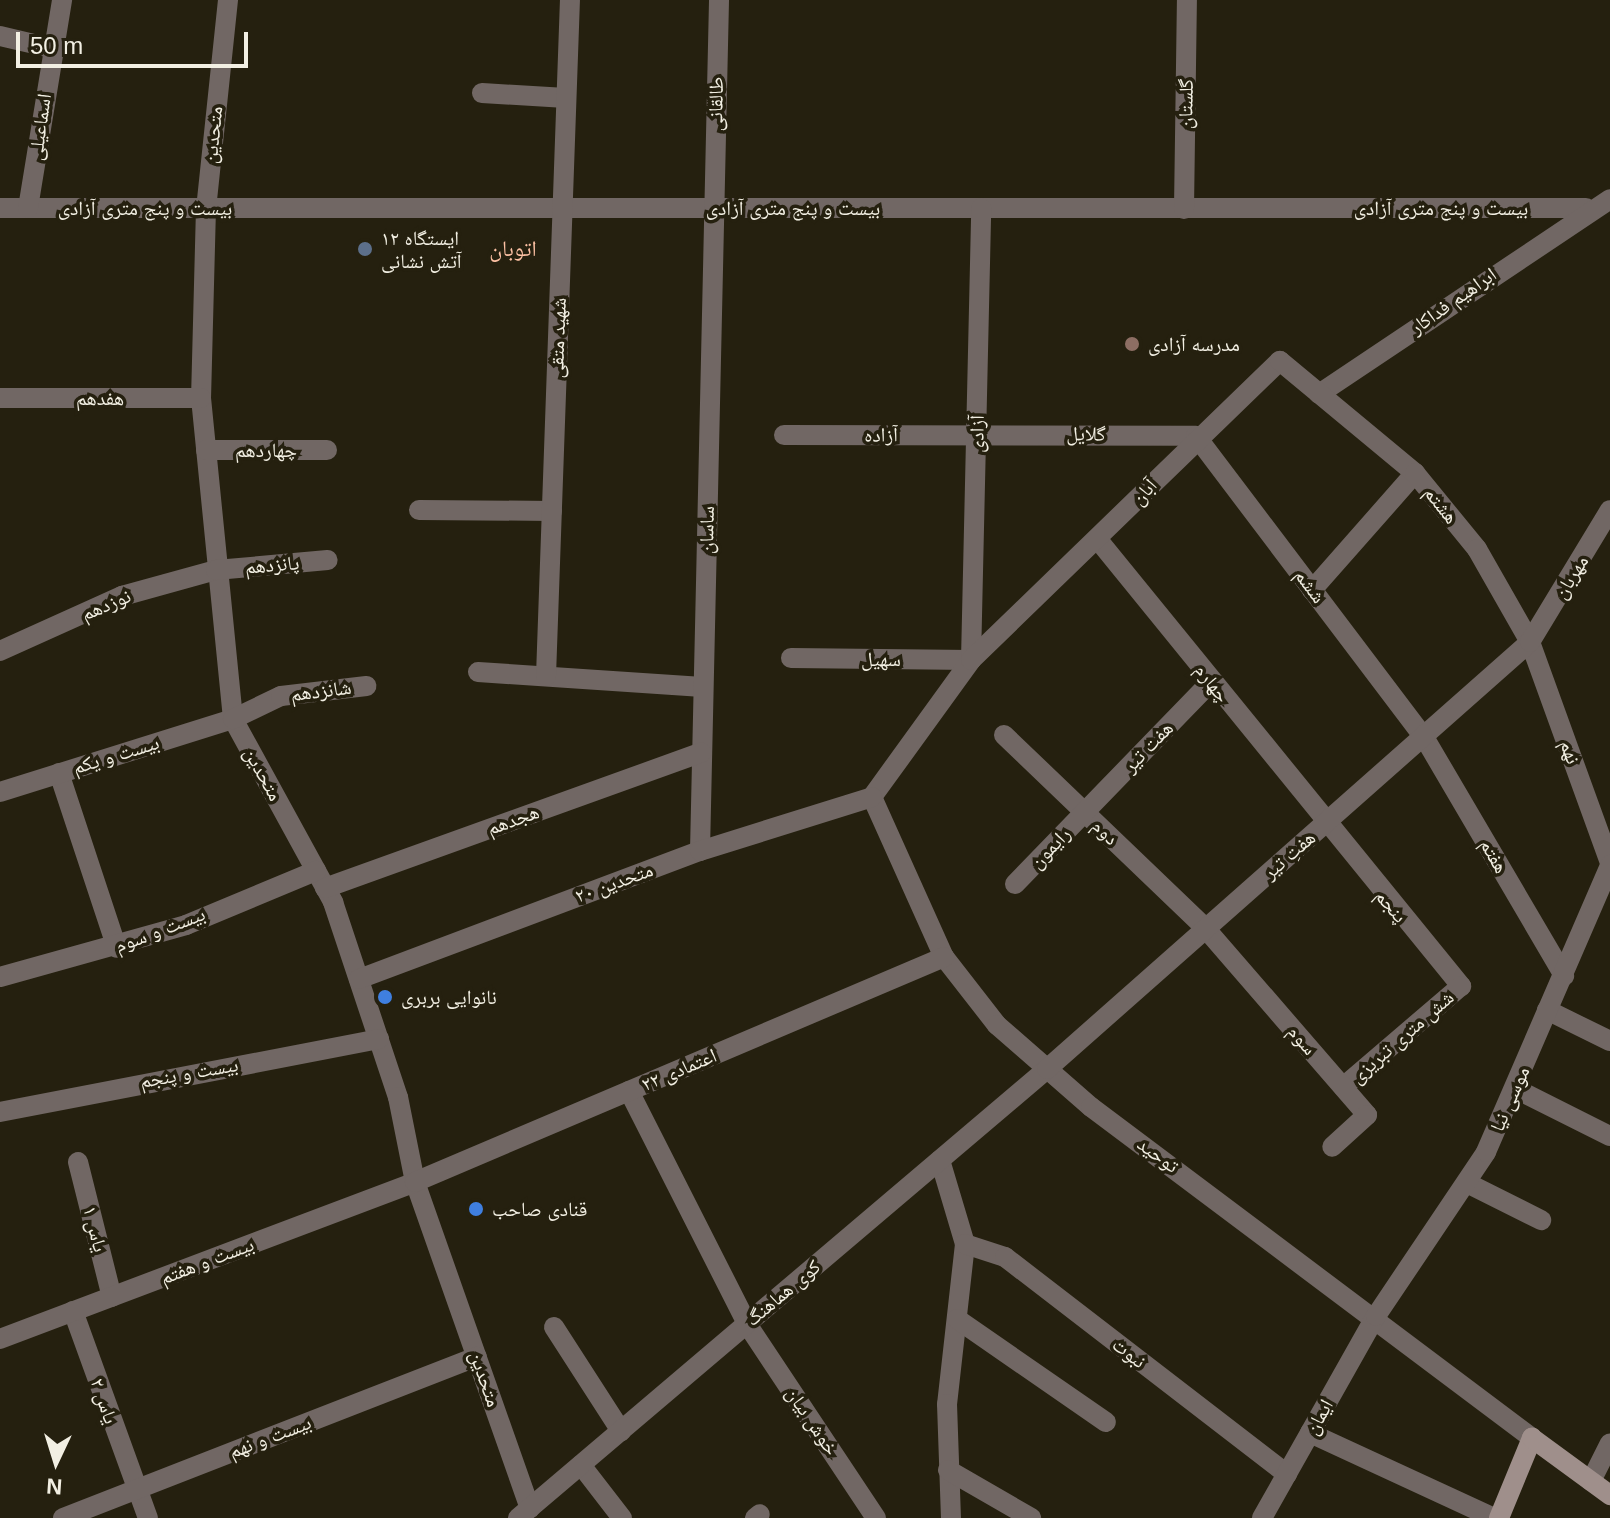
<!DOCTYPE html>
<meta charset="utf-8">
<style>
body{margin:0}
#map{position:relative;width:1610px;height:1518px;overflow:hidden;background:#25200f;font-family:Arial,"Noto Naskh Arabic",sans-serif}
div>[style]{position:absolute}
.street>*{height:20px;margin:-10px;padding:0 10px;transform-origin:10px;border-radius:10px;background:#716764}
.secondary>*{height:20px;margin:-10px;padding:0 10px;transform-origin:10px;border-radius:10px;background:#9f8f8b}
.dots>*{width:22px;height:22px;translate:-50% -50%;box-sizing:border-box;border:4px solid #25200f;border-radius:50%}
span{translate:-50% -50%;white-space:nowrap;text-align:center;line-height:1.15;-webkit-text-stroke:7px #25200f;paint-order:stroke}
.street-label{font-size:20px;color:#f2efe3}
.poi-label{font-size:20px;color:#f2efe3}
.left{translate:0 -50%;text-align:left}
.neighbourhood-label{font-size:22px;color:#fcc0a3}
.north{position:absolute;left:16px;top:1422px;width:80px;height:80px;-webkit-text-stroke:6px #25200f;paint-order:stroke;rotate:184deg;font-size:22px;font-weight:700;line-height:32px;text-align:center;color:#f2efe3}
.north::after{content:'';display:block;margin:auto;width:28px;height:36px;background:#f2efe3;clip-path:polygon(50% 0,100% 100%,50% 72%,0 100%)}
.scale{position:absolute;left:16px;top:32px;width:232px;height:36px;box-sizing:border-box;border:4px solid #f2efe3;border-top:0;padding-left:10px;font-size:24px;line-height:28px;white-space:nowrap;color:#f2efe3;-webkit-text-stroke:6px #25200f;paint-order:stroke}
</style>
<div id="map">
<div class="street">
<div style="left:228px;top:0;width:209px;rotate:96deg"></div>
<div style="left:206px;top:208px;width:190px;rotate:91.5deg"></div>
<div style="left:201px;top:398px;width:323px;rotate:84.3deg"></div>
<div style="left:233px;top:719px;width:209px;rotate:61.3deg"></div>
<div style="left:333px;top:902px;width:206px;rotate:71.6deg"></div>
<div style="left:398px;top:1097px;width:87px;rotate:78.7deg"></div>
<div style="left:415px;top:1182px;width:346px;rotate:70.6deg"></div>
<div style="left:0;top:36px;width:52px;rotate:13.2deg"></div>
<div style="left:482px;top:93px;width:84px;rotate:3.4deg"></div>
<div style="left:0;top:208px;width:1586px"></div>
<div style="left:28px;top:208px;width:211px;rotate:-80.7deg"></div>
<div style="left:1184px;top:209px;width:209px;rotate:-89.2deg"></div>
<div style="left:1319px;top:394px;width:350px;rotate:-33.8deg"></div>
<div style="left:0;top:398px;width:201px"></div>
<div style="left:784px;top:435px;width:412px;rotate:0.1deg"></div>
<div style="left:1196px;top:436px;width:378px;rotate:52.9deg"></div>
<div style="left:1424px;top:737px;width:277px;rotate:59.6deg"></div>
<div style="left:206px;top:450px;width:121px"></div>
<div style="left:419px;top:510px;width:133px;rotate:0.4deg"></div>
<div style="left:1099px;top:541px;width:574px;rotate:50.87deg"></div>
<div style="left:1461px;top:986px;width:155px;rotate:139.4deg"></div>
<div style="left:1312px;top:590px;width:156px;rotate:-48.6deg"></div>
<div style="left:0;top:651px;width:134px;rotate:-24.3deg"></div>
<div style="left:122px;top:596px;width:98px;rotate:-15.5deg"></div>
<div style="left:216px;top:570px;width:112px;rotate:-5.1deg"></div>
<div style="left:791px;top:658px;width:180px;rotate:0.6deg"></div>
<div style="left:971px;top:660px;width:452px;rotate:-88.7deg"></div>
<div style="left:478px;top:672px;width:225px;rotate:3.8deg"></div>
<div style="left:546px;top:676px;width:676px;rotate:-87.97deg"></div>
<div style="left:1004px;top:735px;width:280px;rotate:43.8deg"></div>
<div style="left:1206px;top:929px;width:246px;rotate:49.1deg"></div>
<div style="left:1367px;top:1115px;width:47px;rotate:137.6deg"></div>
<div style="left:59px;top:773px;width:184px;rotate:71.7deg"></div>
<div style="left:0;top:792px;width:244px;rotate:-17.4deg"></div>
<div style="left:233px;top:719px;width:53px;rotate:-25.6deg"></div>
<div style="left:281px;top:696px;width:86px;rotate:-6.7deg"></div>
<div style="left:872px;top:797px;width:169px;rotate:-54.1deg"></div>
<div style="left:971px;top:660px;width:430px;rotate:-44.1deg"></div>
<div style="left:1280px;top:361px;width:175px;rotate:39.7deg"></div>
<div style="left:1415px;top:473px;width:98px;rotate:50.8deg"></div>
<div style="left:1477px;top:549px;width:107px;rotate:60.3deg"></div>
<div style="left:1530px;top:642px;width:235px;rotate:70.1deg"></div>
<div style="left:872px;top:797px;width:175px;rotate:65.8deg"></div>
<div style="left:944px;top:957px;width:86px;rotate:52.1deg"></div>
<div style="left:997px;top:1025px;width:125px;rotate:41.1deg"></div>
<div style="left:1091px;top:1107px;width:551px;rotate:36.89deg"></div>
<div style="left:700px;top:851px;width:851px;rotate:-88.72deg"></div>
<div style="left:1015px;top:884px;width:281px;rotate:-45.9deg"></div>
<div style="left:325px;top:888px;width:400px;rotate:-19.8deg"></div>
<div style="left:0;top:977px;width:193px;rotate:-15.6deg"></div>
<div style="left:186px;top:925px;width:141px;rotate:-22.6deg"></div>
<div style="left:359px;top:979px;width:364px;rotate:-20.6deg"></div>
<div style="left:700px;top:851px;width:180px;rotate:-17.4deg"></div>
<div style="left:1547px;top:1010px;width:70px;rotate:26.2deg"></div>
<div style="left:1516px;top:1089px;width:105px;rotate:26.6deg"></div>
<div style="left:629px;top:1091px;width:261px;rotate:63.1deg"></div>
<div style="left:747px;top:1324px;width:233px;rotate:56.4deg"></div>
<div style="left:0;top:1112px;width:386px;rotate:-10.9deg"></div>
<div style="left:940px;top:1160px;width:88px;rotate:73.4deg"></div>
<div style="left:965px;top:1244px;width:161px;rotate:96.4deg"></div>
<div style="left:947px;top:1404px;width:114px;rotate:88deg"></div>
<div style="left:78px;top:1162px;width:139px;rotate:75.9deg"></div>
<div style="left:1467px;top:1183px;width:83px;rotate:26.6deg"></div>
<div style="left:965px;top:1244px;width:42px;rotate:18deg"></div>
<div style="left:1005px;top:1257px;width:356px;rotate:37.6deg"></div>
<div style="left:73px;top:1311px;width:220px;rotate:70.1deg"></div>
<div style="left:957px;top:1319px;width:181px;rotate:34.7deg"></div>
<div style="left:554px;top:1327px;width:124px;rotate:57.2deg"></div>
<div style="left:0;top:1339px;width:444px;rotate:-20.7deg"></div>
<div style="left:415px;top:1182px;width:575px;rotate:-23.04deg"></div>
<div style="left:1310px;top:1433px;width:203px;rotate:24.8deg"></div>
<div style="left:581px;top:1465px;width:67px;rotate:52.3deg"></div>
<div style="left:948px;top:1470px;width:96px;rotate:30deg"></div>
<div style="left:1591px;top:1481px;width:42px;rotate:-63.4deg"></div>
<div style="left:63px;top:1518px;width:444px;rotate:-21.3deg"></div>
<div style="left:518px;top:1518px;width:694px;rotate:-40.32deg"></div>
<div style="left:1047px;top:1069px;width:645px;rotate:-41.48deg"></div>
<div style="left:1530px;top:642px;width:154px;rotate:-58.8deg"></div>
<div style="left:755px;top:1518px;width:6px;rotate:-39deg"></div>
<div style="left:1262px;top:1518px;width:232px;rotate:-60.6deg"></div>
<div style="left:1376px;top:1316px;width:197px;rotate:-56.1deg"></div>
<div style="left:1486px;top:1152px;width:313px;rotate:-66.6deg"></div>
</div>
<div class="secondary">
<div style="left:1499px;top:1518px;width:87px;rotate:-67.6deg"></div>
<div style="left:1532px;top:1438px;width:97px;rotate:36.2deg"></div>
</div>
<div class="dots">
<div style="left:365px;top:249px;background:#5c6f8a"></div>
<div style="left:1132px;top:344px;background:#8d6e63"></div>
<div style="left:385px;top:997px;background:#3f7fe0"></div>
<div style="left:476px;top:1209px;background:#3f7fe0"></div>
</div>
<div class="street-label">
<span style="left:716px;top:104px;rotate:-89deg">طالقانی</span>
<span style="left:1186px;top:104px;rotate:-89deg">گلستان</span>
<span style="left:40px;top:127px;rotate:-82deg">اسماعیلی</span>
<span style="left:213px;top:135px;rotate:-84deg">متحدین</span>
<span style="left:145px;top:208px">بیست و پنج متری آزادی</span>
<span style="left:793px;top:208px">بیست و پنج متری آزادی</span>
<span style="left:1441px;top:208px">بیست و پنج متری آزادی</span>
<span style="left:1453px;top:301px;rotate:-35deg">ابراهیم فداکار</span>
<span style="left:558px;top:338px;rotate:-88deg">شهید متقی</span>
<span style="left:100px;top:398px">هفدهم</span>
<span style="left:977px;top:434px;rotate:-89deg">آزادی</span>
<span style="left:1086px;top:434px;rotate:1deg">گلایل</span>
<span style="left:881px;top:435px;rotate:-1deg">آزاده</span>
<span style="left:266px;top:450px">چهاردهم</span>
<span style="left:1144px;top:492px;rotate:-48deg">آبان</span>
<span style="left:1441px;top:505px;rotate:51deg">هشتم</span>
<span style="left:707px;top:530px;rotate:-89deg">ساسان</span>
<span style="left:272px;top:565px;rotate:-5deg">پانزدهم</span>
<span style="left:1571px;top:577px;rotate:-58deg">مهربان</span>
<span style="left:1310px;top:586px;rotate:53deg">ششم</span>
<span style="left:106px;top:605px;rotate:-23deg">نوزدهم</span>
<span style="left:881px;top:659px">سهیل</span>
<span style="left:1212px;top:683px;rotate:52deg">چهارم</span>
<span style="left:321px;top:691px;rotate:-7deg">شانزدهم</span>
<span style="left:1148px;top:747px;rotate:-46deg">هفت تیر</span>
<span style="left:1570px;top:752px;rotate:70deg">نهم</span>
<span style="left:116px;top:755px;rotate:-17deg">بیست و یکم</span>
<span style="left:263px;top:774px;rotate:61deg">متحدین</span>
<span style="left:513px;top:820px;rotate:-20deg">هجدهم</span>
<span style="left:1105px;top:832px;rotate:44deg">دوم</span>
<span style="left:1050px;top:848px;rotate:-46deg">رایمون</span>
<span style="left:1289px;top:855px;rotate:-41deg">هفتِ تیر</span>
<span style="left:1494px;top:856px;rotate:60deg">هفتم</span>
<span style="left:614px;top:883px;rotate:-20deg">متحدین ۲۰</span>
<span style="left:1391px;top:906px;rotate:49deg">پنجم</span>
<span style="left:160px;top:930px;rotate:-21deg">بیست و سوم</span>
<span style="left:1402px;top:1037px;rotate:-41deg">شش متری تبریزی</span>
<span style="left:1302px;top:1040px;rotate:49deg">سوم</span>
<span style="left:679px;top:1070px;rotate:-23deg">اعتمادی ۲۲</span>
<span style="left:189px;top:1073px;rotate:-10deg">بیست و پنجم</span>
<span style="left:1510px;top:1099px;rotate:-66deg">موسی نیا</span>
<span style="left:1158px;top:1155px;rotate:36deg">توحید</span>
<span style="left:95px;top:1229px;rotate:76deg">یاس ۱</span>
<span style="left:207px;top:1261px;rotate:-21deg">بیست و هفتم</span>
<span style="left:783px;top:1293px;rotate:-40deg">کوی هماهنگ</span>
<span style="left:1129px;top:1353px;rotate:38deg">نبوت</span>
<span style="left:485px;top:1379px;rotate:71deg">متحدین</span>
<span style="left:104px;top:1401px;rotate:71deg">یاس ۲</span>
<span style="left:1319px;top:1417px;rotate:-61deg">ایمان</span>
<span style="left:812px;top:1421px;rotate:56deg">خوش بیان</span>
<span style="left:270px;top:1437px;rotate:-21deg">بیست و نهم</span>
</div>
<div class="poi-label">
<span class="left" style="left:381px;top:250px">ایستگاه ۱۲<br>آتش نشانی</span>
<span class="left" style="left:1148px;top:344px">مدرسه آزادی</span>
<span class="left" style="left:401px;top:997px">نانوایی بربری</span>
<span class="left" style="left:492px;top:1209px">قنادی صاحب</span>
</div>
<div class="neighbourhood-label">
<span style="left:513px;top:249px">اتوبان</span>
</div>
<div class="north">N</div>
<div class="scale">50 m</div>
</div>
